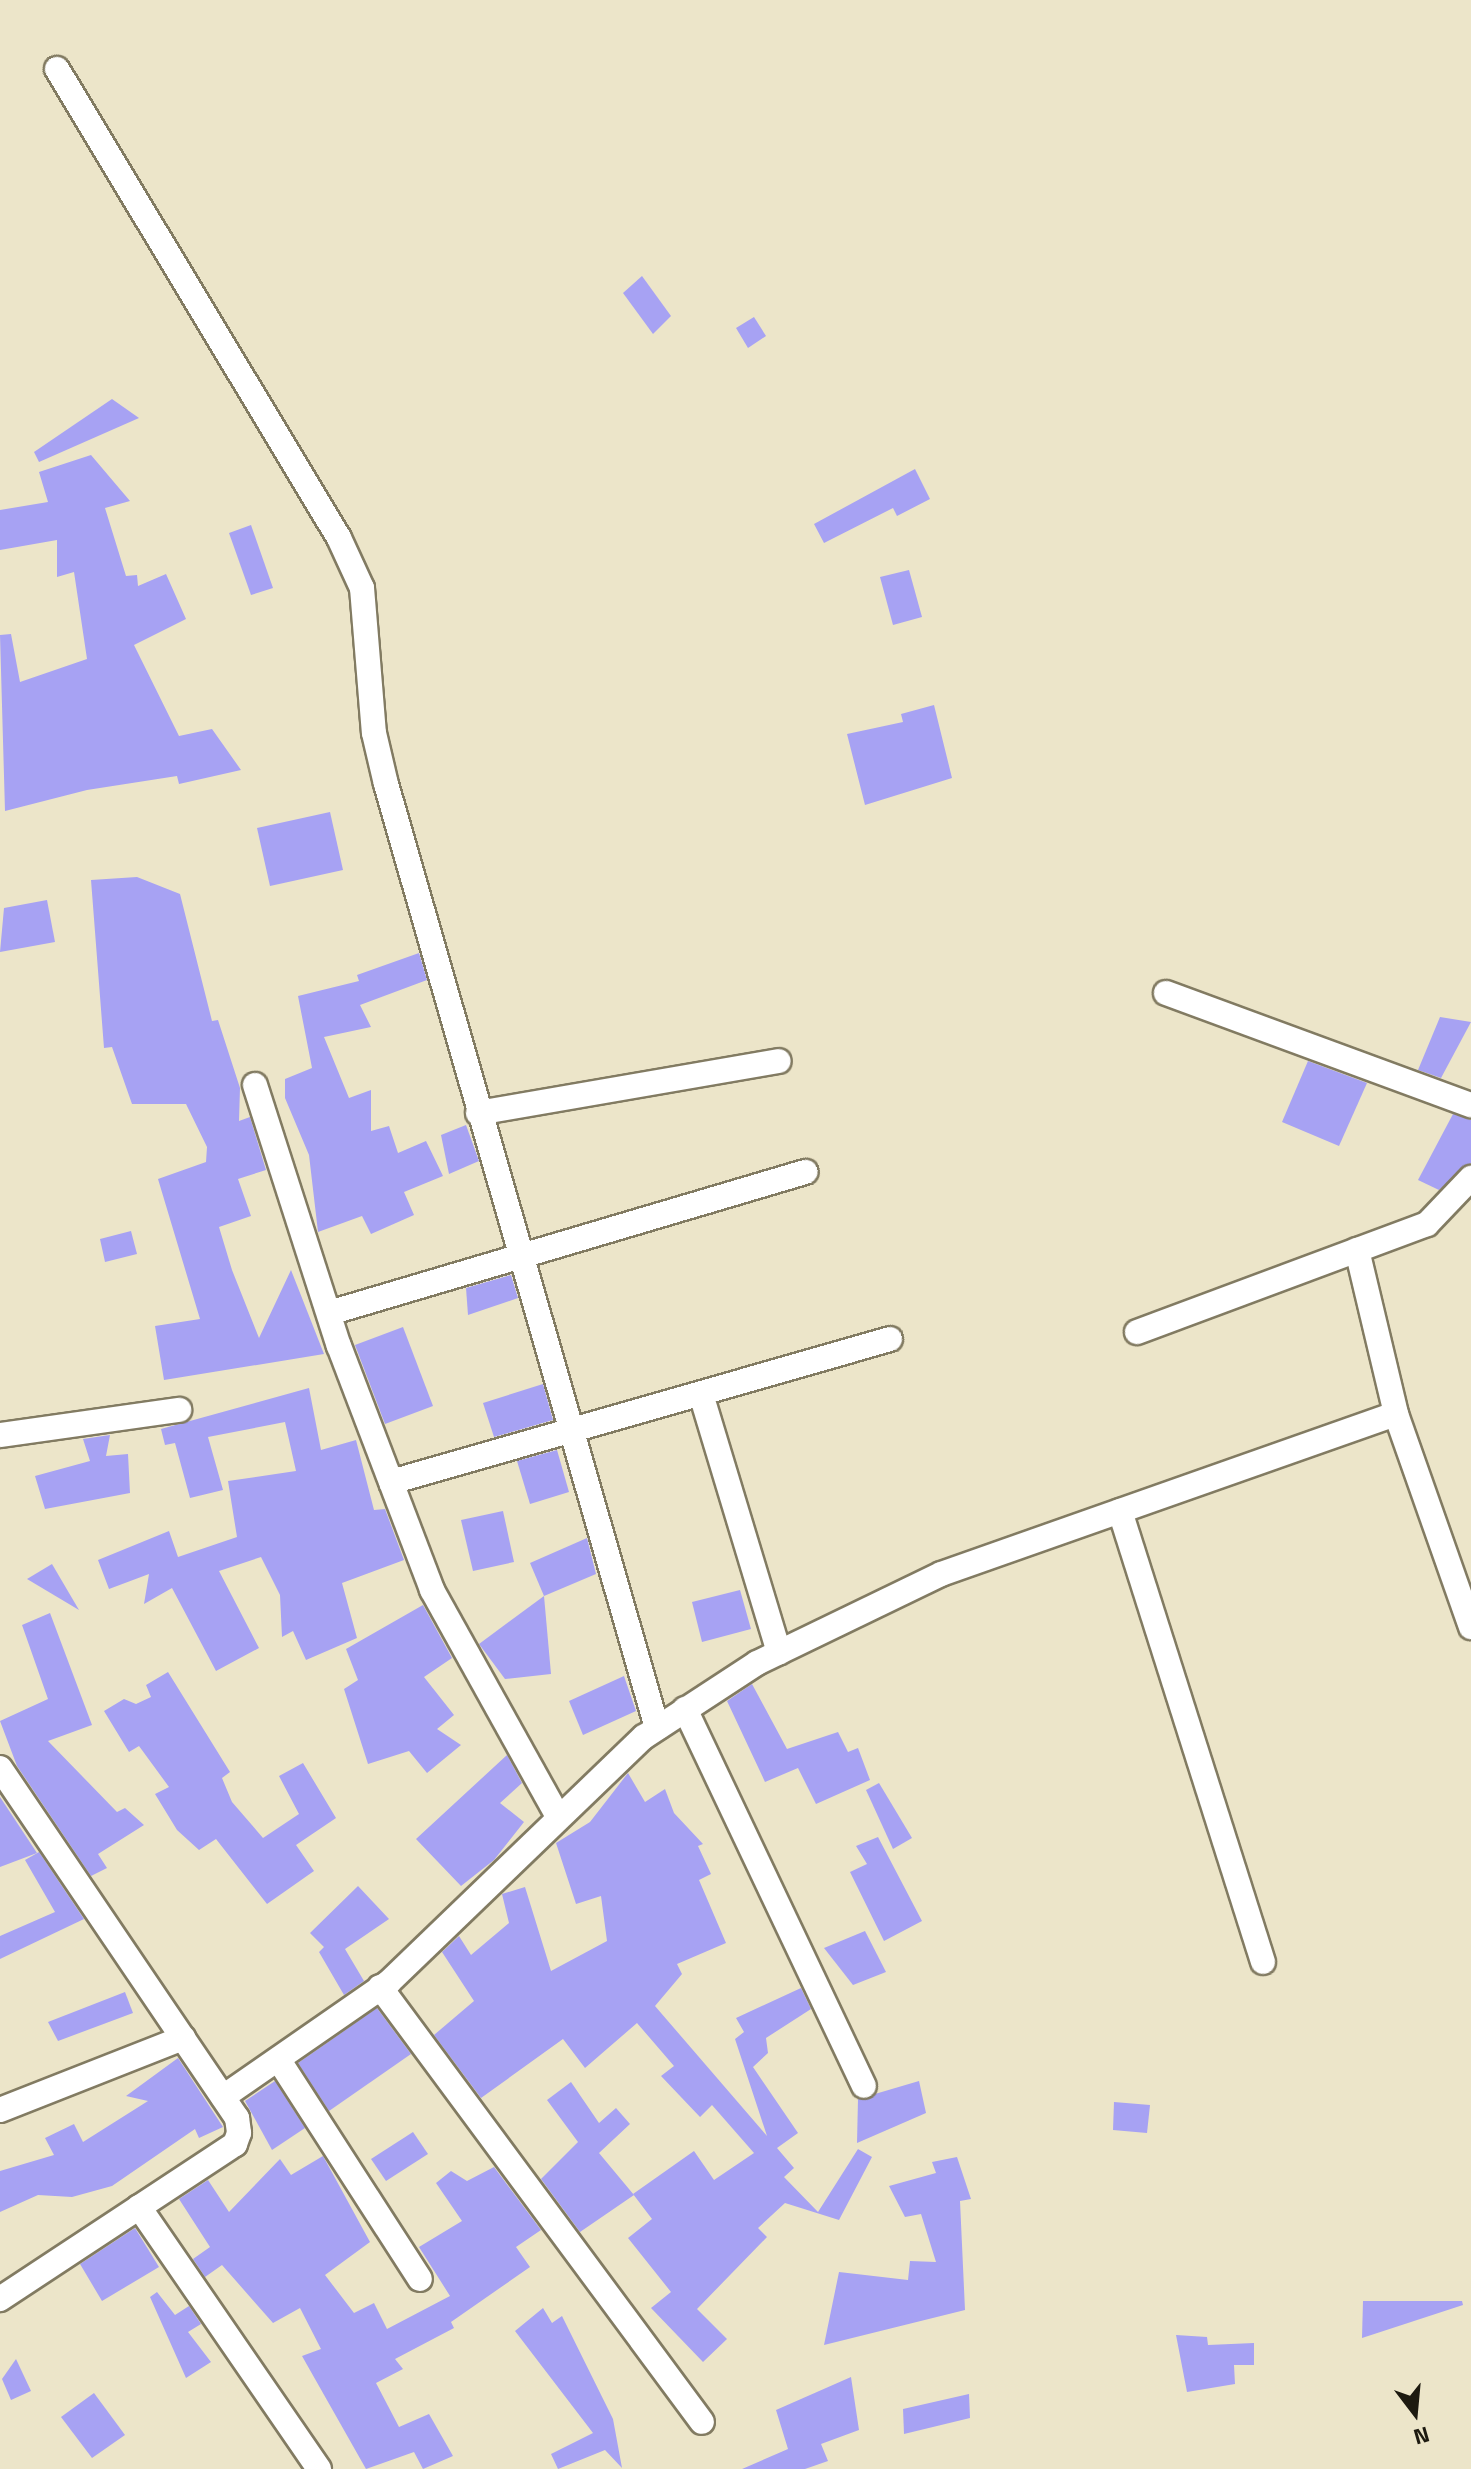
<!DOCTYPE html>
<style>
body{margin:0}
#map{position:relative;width:1471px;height:2469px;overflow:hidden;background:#ece5c9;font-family:"Titillium Web",sans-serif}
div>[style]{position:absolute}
.building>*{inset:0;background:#a7a2f3}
.roads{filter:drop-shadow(2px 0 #827b62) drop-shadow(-2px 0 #827b62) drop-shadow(0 2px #827b62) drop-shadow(0 -2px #827b62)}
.minor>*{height:24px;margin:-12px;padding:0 12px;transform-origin:12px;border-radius:12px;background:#fff}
span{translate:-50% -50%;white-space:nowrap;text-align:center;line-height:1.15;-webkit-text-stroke:8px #ece5c9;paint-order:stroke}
.north{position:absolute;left:1375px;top:2373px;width:80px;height:80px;-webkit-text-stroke:6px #ece5c9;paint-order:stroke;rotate:164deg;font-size:22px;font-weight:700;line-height:32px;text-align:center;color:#1d1a10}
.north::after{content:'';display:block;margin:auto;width:28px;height:36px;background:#1d1a10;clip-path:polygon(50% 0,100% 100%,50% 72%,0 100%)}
</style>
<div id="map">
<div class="building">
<div style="clip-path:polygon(642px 276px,671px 316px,653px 334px,623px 293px)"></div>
<div style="clip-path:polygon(754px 317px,766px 336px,748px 348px,736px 328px)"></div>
<div style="clip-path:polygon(112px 399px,139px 418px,39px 462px,34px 452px)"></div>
<div style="clip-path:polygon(91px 455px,130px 501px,105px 508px,126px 576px,137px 575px,138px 586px,166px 574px,186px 619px,134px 645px,179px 736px,212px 729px,241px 770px,179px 784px,177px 776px,87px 790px,5px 811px,0 635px,11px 634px,20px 682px,87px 659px,74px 572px,57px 577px,57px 540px,0 550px,0 510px,48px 502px,39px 472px)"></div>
<div style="clip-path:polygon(915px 469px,930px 499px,897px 516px,893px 508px,824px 543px,814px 524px)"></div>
<div style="clip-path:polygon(251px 525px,273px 588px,251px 595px,229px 533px)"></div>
<div style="clip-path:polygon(909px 570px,922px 617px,893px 625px,880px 577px)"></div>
<div style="clip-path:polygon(934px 705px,952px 778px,865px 805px,847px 734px,903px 722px,901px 714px)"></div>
<div style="clip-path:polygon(330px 812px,343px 870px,270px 886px,257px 828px)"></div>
<div style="clip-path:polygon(137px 877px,180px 894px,212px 1021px,218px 1020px,240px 1088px,239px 1121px,250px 1117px,266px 1170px,238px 1179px,251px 1216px,219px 1227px,232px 1270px,259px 1338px,291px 1270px,324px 1354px,164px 1380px,155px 1326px,200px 1319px,158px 1179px,206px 1162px,207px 1147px,186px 1104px,132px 1104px,112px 1047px,104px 1048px,91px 880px)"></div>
<div style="clip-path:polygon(47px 900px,55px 942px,0 952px,4px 908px)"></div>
<div style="clip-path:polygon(419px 953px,427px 980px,360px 1005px,371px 1027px,324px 1037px,349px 1098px,371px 1090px,371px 1131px,389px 1126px,398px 1153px,426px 1141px,443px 1176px,404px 1192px,414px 1215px,371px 1234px,362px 1216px,318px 1232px,309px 1155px,285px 1098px,285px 1079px,312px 1068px,298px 996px,359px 981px,357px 975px)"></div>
<div style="clip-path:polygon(1440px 1017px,1471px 1022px,1441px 1078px,1418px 1070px)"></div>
<div style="clip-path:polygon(1308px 1061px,1367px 1083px,1339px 1146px,1282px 1122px)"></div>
<div style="clip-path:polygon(1453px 1114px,1471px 1120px,1471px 1163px,1439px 1190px,1418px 1180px)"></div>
<div style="clip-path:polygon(466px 1125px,479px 1161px,449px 1174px,441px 1135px)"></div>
<div style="clip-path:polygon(131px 1231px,137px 1254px,105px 1262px,100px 1239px)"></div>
<div style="clip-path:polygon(511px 1275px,518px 1298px,468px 1315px,466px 1288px)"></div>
<div style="clip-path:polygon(403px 1327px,433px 1406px,385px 1424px,355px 1345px)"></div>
<div style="clip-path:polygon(543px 1384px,553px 1420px,494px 1437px,483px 1403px)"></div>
<div style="clip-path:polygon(309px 1388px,321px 1450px,356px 1440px,374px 1510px,385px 1509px,404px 1560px,342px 1583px,357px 1638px,306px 1660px,293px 1631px,282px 1637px,280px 1595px,261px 1557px,219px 1571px,259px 1648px,216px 1671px,172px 1588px,144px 1604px,149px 1574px,109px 1589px,98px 1560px,169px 1531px,178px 1557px,237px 1537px,228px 1481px,296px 1471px,285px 1422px,208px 1437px,223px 1490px,190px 1498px,175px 1443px,165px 1445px,161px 1429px)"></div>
<div style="clip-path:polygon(110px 1435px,106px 1456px,128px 1454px,130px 1493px,45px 1509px,35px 1476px,90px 1461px,83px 1439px)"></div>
<div style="clip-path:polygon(557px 1450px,569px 1492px,530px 1504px,517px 1461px)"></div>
<div style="clip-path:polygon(503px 1511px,514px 1562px,473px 1571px,461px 1520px)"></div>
<div style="clip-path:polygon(587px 1538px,596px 1574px,544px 1596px,530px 1563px)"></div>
<div style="clip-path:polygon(52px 1564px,79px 1610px,27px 1579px)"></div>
<div style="clip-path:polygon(740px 1590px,751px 1629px,702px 1642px,692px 1602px)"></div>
<div style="clip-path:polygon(544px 1596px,551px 1674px,505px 1679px,479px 1644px)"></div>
<div style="clip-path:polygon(423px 1605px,452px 1658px,424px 1677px,454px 1715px,437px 1729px,461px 1745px,427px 1773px,409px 1751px,368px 1764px,344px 1689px,358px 1680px,346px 1649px)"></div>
<div style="clip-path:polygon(50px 1613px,92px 1725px,48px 1741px,117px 1812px,125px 1808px,144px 1825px,98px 1854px,107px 1868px,91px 1876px,17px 1766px,0 1721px,48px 1699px,22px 1625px)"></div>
<div style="clip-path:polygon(168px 1672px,230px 1772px,222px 1778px,232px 1802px,263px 1838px,299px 1814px,279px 1776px,303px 1763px,336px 1818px,296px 1845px,314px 1871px,267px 1904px,216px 1839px,199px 1850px,177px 1830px,155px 1794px,169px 1787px,139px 1746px,129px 1752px,104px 1711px,124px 1699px,136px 1704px,151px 1697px,146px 1685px)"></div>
<div style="clip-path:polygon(624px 1676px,636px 1711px,583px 1735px,569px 1701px)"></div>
<div style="clip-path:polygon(752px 1684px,787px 1749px,838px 1732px,848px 1752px,858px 1748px,870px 1780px,816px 1804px,798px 1768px,765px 1782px,727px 1701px)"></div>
<div style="clip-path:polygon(507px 1755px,522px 1783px,500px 1803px,524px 1822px,494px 1860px,461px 1886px,416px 1839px)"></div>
<div style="clip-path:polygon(628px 1773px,645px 1802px,665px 1789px,674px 1813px,703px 1844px,698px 1846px,711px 1874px,699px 1880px,726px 1943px,677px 1964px,682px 1974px,655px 2006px,767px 2136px,735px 2039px,744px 2032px,736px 2018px,801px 1988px,811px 2009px,766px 2038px,768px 2053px,753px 2067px,798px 2133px,777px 2148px,794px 2168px,784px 2177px,818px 2212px,858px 2149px,872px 2157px,839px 2220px,785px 2203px,758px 2228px,767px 2237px,697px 2309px,727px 2339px,703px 2362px,651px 2308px,671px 2292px,628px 2238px,652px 2219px,633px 2194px,694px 2151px,714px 2180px,754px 2153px,712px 2105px,700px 2117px,661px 2076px,674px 2066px,637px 2023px,585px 2068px,563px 2039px,481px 2098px,434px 2035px,474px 2001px,442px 1952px,459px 1936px,471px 1955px,509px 1923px,502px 1894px,525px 1887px,551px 1971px,607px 1941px,601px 1896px,576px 1904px,556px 1843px,590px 1822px)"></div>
<div style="clip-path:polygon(879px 1783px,912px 1838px,893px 1849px,866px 1790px)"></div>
<div style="clip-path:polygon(0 1797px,37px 1853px,0 1867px)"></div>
<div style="clip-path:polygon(878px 1837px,922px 1921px,884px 1941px,850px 1872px,867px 1864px,856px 1846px)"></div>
<div style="clip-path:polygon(39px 1852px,84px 1919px,0 1959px,0 1936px,55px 1912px,25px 1860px)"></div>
<div style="clip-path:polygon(358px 1886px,389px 1919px,345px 1949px,364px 1981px,344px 1995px,319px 1952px,324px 1947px,310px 1933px)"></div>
<div style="clip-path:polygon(865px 1931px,886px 1972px,853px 1985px,824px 1948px)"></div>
<div style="clip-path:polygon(125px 1992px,133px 2013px,58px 2041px,48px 2022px)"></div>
<div style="clip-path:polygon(377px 2008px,411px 2054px,329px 2111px,298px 2063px)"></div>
<div style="clip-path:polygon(178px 2058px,223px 2127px,199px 2138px,195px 2129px,112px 2186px,72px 2197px,38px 2195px,0 2212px,0 2171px,54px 2155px,45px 2138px,74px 2124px,83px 2142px,148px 2101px,126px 2096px)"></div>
<div style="clip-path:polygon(275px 2081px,305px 2128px,272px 2150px,245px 2101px)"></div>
<div style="clip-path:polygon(919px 2081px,926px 2113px,857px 2143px,858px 2099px)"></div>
<div style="clip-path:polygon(571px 2082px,599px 2123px,616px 2108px,630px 2124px,599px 2153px,634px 2195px,580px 2232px,541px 2179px,578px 2142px,547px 2100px)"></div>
<div style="clip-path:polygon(1114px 2102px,1150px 2105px,1147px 2133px,1113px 2130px)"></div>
<div style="clip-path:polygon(413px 2132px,428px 2154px,386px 2181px,371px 2159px)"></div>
<div style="clip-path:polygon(323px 2156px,370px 2242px,325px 2275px,354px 2313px,374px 2303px,387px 2329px,450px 2296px,419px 2247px,462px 2221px,436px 2183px,451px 2171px,467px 2181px,494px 2167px,541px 2230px,516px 2247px,530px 2267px,451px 2322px,454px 2328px,395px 2359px,403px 2369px,376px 2383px,399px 2427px,429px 2414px,453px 2456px,423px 2469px,414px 2452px,366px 2469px,302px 2356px,321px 2349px,300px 2308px,273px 2323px,222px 2265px,205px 2277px,193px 2259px,210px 2247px,179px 2199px,208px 2180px,229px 2212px,280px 2159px,291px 2175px)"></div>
<div style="clip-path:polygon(957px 2157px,971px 2199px,960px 2201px,965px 2310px,824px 2345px,839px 2272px,908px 2280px,910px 2261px,936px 2262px,921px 2214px,905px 2217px,889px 2186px,936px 2173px,932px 2162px)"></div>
<div style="clip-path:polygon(135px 2228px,159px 2267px,102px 2301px,80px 2264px)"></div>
<div style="clip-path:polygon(157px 2292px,175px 2315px,189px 2306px,201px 2324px,188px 2332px,211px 2362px,186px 2378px,150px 2297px)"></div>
<div style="clip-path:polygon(1363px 2301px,1462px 2301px,1463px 2305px,1362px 2338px)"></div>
<div style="clip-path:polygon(543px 2308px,552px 2323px,562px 2316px,613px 2419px,622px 2468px,605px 2450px,558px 2469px,551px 2454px,593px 2433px,515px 2331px)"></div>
<div style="clip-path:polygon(1176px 2335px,1207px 2337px,1208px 2345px,1254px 2343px,1254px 2365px,1234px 2365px,1235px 2384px,1187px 2392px)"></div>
<div style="clip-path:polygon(16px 2359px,31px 2391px,11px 2400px,2px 2379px)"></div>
<div style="clip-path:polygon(851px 2377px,859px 2430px,821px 2444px,828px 2461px,805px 2469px,742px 2469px,788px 2449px,776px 2410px)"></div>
<div style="clip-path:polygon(94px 2393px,125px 2435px,92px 2458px,61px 2417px)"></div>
<div style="clip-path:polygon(969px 2394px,970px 2418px,904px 2434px,903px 2409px)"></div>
</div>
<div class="roads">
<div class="minor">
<div style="left:57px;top:69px;width:547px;rotate:58.98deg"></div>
<div style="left:339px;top:538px;width:55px;rotate:65.3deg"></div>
<div style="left:362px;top:588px;width:145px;rotate:85.3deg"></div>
<div style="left:374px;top:733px;width:52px;rotate:76.8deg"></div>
<div style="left:386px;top:784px;width:982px;rotate:73.98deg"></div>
<div style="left:1166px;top:993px;width:325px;rotate:20.2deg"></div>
<div style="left:255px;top:1085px;width:274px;rotate:72.2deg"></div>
<div style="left:339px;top:1346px;width:261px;rotate:69.1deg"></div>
<div style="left:432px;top:1590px;width:259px;rotate:60.9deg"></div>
<div style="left:478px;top:1113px;width:305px;rotate:-9.8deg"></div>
<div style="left:1357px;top:1250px;width:169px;rotate:76.6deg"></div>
<div style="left:1396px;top:1414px;width:226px;rotate:70.6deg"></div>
<div style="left:329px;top:1313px;width:497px;rotate:-16.5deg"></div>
<div style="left:1137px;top:1332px;width:309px;rotate:-20.4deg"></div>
<div style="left:1427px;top:1224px;width:64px;rotate:-46.3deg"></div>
<div style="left:701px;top:1394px;width:270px;rotate:73.2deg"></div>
<div style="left:0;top:1435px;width:181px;rotate:-8deg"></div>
<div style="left:391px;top:1482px;width:519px;rotate:-15.99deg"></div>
<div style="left:1120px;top:1511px;width:473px;rotate:72.4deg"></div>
<div style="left:685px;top:1709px;width:417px;rotate:64.6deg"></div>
<div style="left:0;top:1768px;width:423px;rotate:55.9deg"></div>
<div style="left:237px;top:2118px;width:15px;rotate:82deg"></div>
<div style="left:239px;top:2133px;width:12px;rotate:110deg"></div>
<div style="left:235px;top:2144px;width:282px;rotate:146.6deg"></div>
<div style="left:380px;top:1987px;width:541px;rotate:53.49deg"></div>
<div style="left:280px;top:2062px;width:258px;rotate:57.2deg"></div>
<div style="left:223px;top:2097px;width:202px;rotate:-34.7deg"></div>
<div style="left:389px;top:1982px;width:354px;rotate:-43.9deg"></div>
<div style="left:644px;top:1737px;width:135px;rotate:-33.2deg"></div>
<div style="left:757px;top:1663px;width:204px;rotate:-25.8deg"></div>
<div style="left:941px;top:1574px;width:482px;rotate:-19.4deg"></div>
<div style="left:0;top:2110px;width:197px;rotate:-21.5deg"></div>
<div style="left:139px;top:2207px;width:318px;rotate:55.5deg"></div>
</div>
</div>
<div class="north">N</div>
</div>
